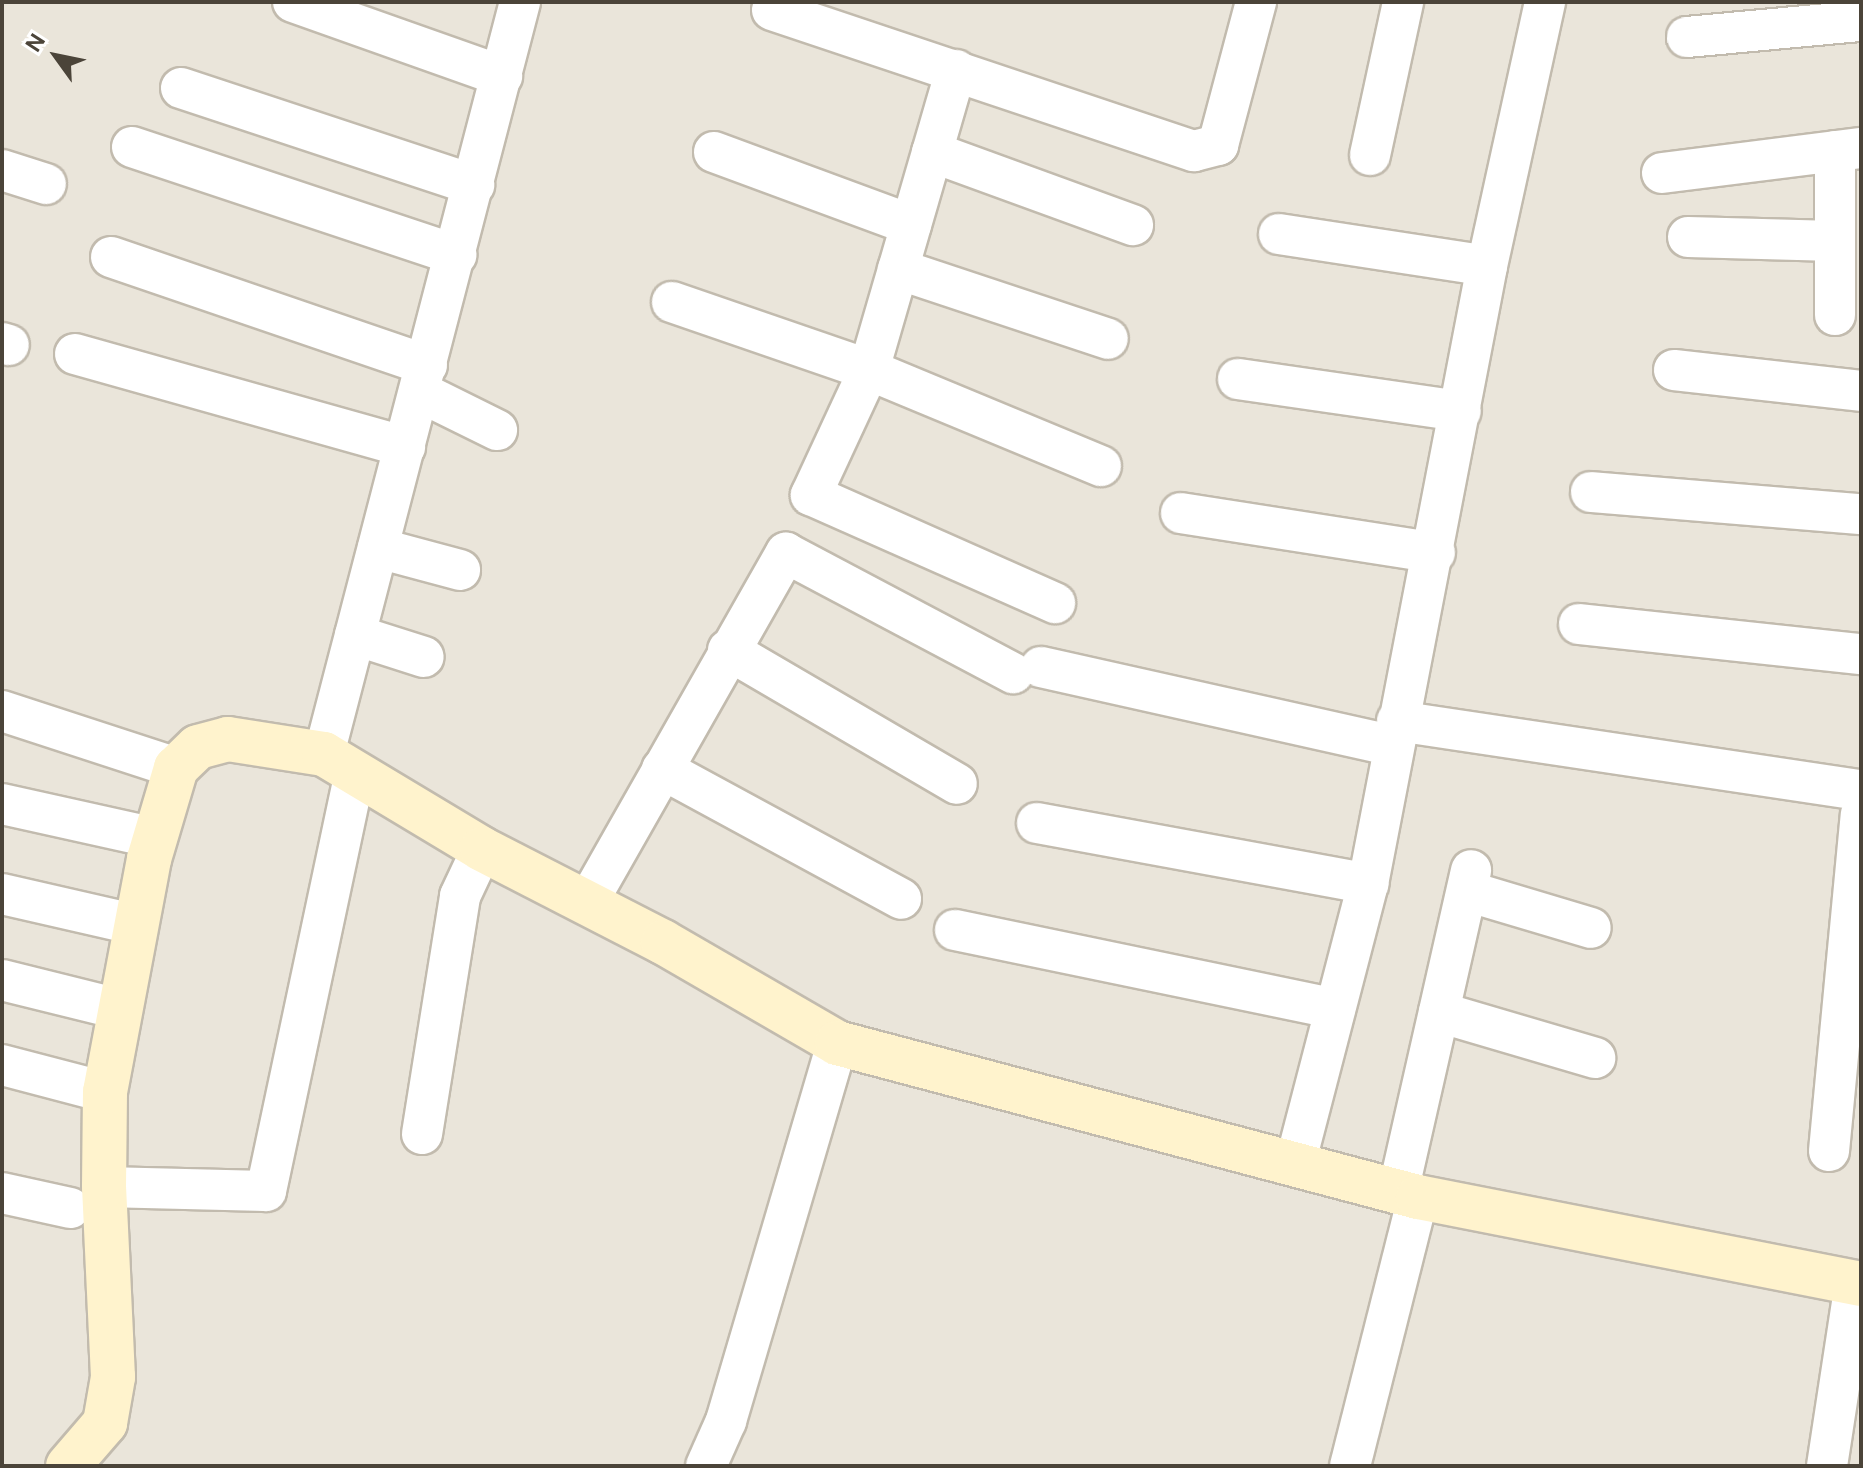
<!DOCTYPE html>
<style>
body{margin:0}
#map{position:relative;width:1863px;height:1468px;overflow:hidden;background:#f6f3ec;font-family:"DM Sans",sans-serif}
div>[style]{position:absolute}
.residential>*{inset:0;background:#eae5da}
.roads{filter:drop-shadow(2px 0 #c2bbae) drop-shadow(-2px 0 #c2bbae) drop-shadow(0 2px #c2bbae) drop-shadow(0 -2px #c2bbae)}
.street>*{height:40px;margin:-20px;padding:0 20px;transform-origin:20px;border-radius:20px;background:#fff}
.secondary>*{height:44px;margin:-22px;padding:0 22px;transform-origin:22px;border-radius:22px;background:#fff3cd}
span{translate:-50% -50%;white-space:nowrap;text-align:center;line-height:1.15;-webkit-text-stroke:8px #fff;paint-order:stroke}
.frame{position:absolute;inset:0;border:4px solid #4b4439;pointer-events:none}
.north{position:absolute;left:16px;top:16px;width:80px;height:80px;-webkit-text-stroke:6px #fff;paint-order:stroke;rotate:303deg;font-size:22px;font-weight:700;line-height:32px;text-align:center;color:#4b4439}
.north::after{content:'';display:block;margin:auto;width:28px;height:36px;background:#4b4439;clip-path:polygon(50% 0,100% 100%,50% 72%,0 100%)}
</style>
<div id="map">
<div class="residential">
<div style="clip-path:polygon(2px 2px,1861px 2px,1861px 1466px,2px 1466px)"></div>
</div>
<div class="roads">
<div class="street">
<div style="left:293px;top:2px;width:222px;rotate:19.5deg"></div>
<div style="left:772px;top:10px;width:445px;rotate:18.5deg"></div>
<div style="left:1194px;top:151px;width:25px;rotate:-14deg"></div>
<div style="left:1218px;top:145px;width:148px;rotate:-75.1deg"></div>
<div style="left:1687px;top:37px;width:175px;rotate:-5.3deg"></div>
<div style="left:956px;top:70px;width:312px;rotate:106.2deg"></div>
<div style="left:869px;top:370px;width:138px;rotate:114.9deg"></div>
<div style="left:811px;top:495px;width:267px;rotate:23.9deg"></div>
<div style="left:181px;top:88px;width:309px;rotate:18.3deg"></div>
<div style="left:132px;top:147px;width:342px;rotate:18.4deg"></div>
<div style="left:714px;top:152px;width:210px;rotate:20.3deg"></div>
<div style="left:932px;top:152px;width:214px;rotate:20deg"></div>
<div style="left:1370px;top:155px;width:157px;rotate:-77.8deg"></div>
<div style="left:2px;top:170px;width:46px;rotate:17.7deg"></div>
<div style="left:1662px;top:173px;width:201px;rotate:-7.2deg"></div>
<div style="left:1279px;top:234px;width:210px;rotate:8.7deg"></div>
<div style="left:1688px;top:237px;width:147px;rotate:1.6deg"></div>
<div style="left:111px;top:257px;width:334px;rotate:18.9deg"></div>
<div style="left:898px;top:269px;width:221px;rotate:18.4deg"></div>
<div style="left:672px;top:302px;width:208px;rotate:19deg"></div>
<div style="left:869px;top:370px;width:251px;rotate:22.5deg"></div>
<div style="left:1835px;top:315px;width:164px;rotate:-90deg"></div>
<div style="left:2px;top:343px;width:7px;rotate:16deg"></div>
<div style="left:75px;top:354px;width:343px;rotate:15.7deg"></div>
<div style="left:1674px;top:370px;width:188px;rotate:6.4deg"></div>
<div style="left:1238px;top:379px;width:225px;rotate:8.2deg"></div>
<div style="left:420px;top:392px;width:86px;rotate:26.3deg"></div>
<div style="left:1591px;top:492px;width:271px;rotate:4.7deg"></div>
<div style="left:1181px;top:513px;width:257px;rotate:8.9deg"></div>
<div style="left:378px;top:548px;width:85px;rotate:15deg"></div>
<div style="left:1579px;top:624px;width:284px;rotate:6.1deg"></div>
<div style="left:355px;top:635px;width:72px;rotate:17.7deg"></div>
<div style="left:728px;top:650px;width:265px;rotate:30.3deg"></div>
<div style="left:1041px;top:667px;width:361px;rotate:12.6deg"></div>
<div style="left:2px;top:711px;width:183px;rotate:18.1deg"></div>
<div style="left:1397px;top:721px;width:469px;rotate:8.5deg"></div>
<div style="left:324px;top:754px;width:777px;rotate:-75.39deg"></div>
<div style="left:662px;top:769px;width:272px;rotate:28.5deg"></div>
<div style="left:2px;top:804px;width:157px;rotate:12.5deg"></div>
<div style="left:1037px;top:823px;width:337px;rotate:10.4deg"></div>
<div style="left:1467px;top:891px;width:129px;rotate:16.6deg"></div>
<div style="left:2px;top:894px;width:139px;rotate:12.9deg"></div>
<div style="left:587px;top:903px;width:403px;rotate:-60.4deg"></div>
<div style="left:786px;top:553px;width:257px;rotate:27.9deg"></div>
<div style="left:955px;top:930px;width:388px;rotate:11.7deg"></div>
<div style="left:2px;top:980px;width:121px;rotate:13.9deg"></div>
<div style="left:1439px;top:1012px;width:163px;rotate:16.4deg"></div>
<div style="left:2px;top:1065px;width:106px;rotate:14.7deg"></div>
<div style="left:422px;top:1134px;width:241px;rotate:-80.9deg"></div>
<div style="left:460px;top:896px;width:52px;rotate:-64.9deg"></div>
<div style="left:1829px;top:1151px;width:338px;rotate:-84.6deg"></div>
<div style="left:1295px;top:1164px;width:289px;rotate:-75.4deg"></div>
<div style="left:1368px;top:884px;width:629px;rotate:-79.1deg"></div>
<div style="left:1487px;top:266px;width:270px;rotate:-77.6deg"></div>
<div style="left:104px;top:1187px;width:162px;rotate:1.4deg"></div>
<div style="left:266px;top:1191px;width:427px;rotate:-78deg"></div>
<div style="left:1398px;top:1192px;width:330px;rotate:-77.2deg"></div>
<div style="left:2px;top:1193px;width:70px;rotate:12.4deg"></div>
<div style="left:706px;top:1466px;width:49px;rotate:-66deg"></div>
<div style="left:726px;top:1421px;width:394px;rotate:-73.6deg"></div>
<div style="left:1350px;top:1466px;width:277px;rotate:-75.8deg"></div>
<div style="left:1827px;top:1466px;width:185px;rotate:-81.3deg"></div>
</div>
<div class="secondary">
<div style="left:68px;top:1466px;width:57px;rotate:-49.3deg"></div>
<div style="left:105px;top:1423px;width:47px;rotate:-80.1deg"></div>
<div style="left:113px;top:1377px;width:190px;rotate:-92.7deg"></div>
<div style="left:104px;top:1187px;width:95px;rotate:-89.4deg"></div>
<div style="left:105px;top:1092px;width:237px;rotate:-79.3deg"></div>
<div style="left:149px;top:859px;width:95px;rotate:-73.5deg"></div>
<div style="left:176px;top:768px;width:30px;rotate:-44deg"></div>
<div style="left:198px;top:747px;width:31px;rotate:-15deg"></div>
<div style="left:228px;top:739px;width:97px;rotate:8.9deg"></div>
<div style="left:324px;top:754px;width:184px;rotate:31deg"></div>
<div style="left:482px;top:849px;width:203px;rotate:27.2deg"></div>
<div style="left:663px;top:942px;width:201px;rotate:30.1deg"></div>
<div style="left:837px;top:1043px;width:601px;rotate:14.85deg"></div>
<div style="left:1418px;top:1197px;width:451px;rotate:11.1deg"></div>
</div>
</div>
<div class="frame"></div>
<div class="north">N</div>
</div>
